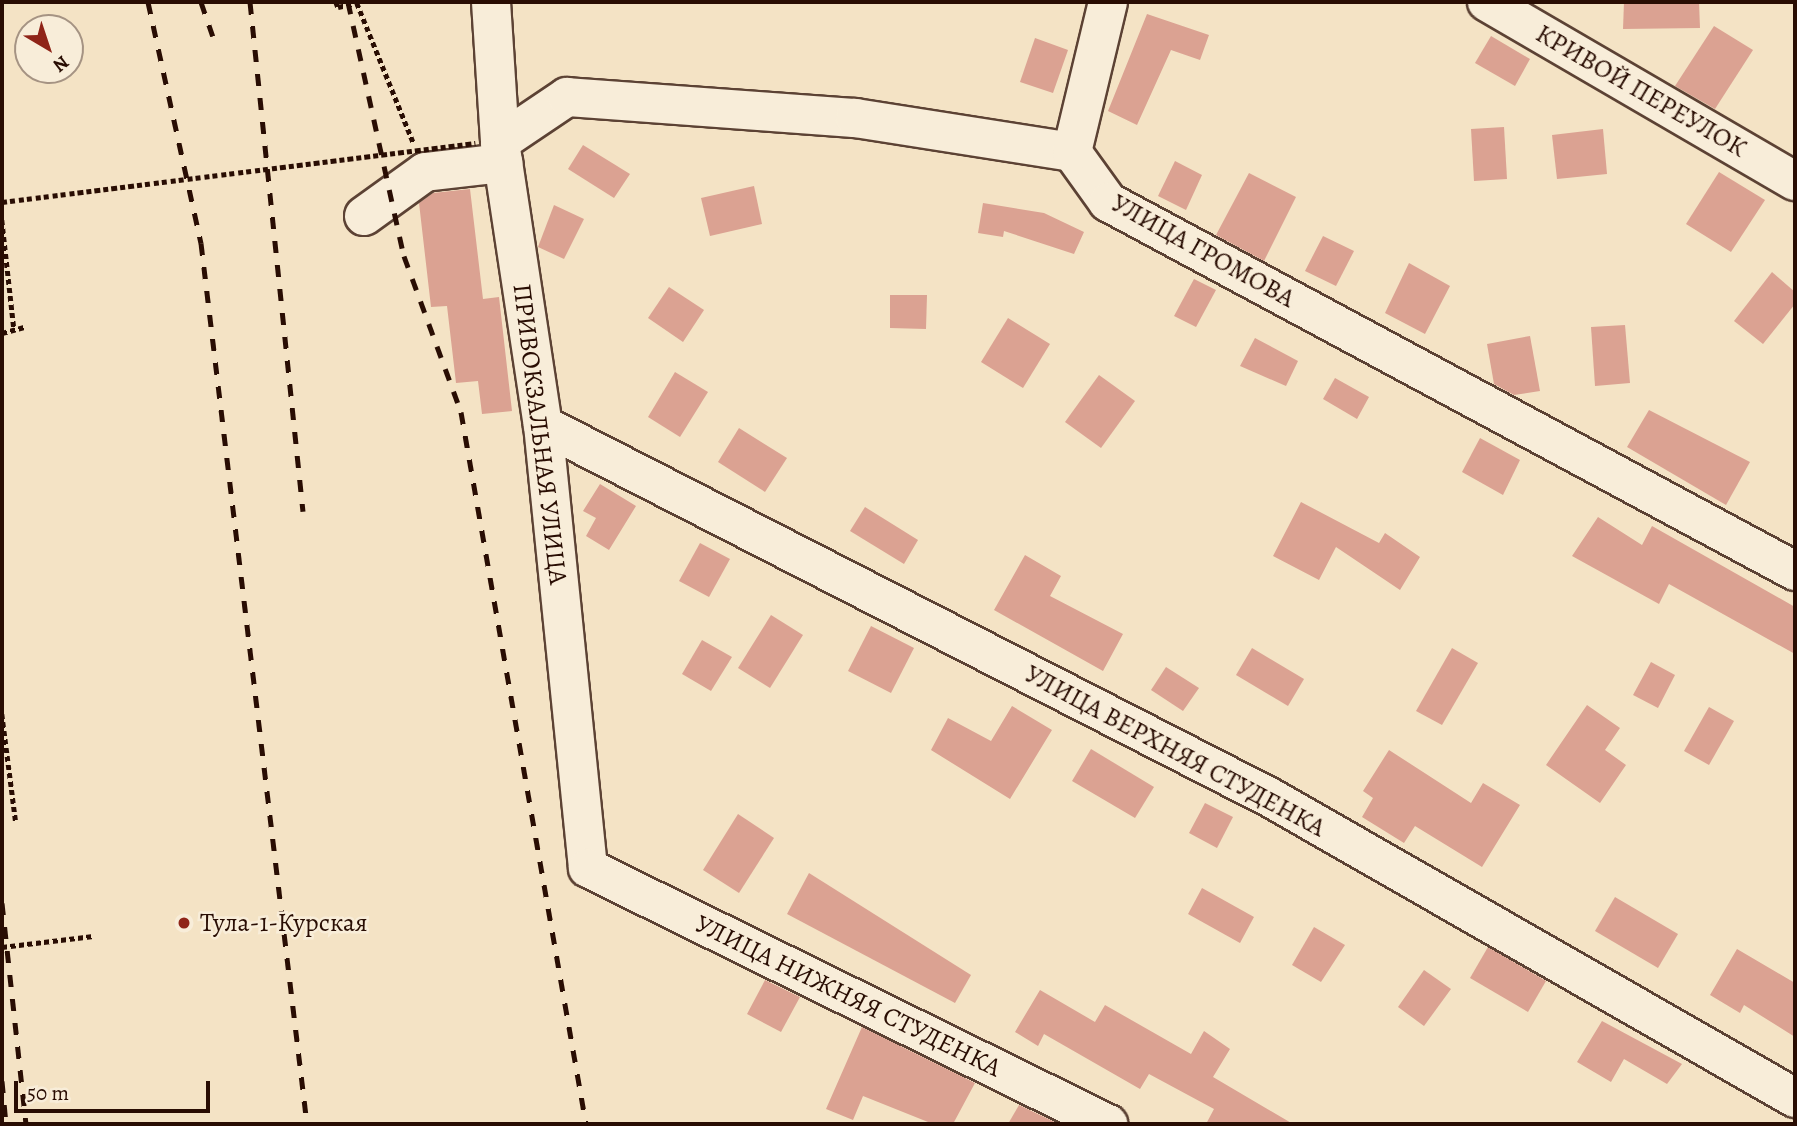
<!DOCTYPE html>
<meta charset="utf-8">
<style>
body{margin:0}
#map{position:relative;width:1797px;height:1126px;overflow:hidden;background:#f4e3c5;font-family:Alegreya,serif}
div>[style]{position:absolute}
.building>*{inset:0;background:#dba292}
.path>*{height:4.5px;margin-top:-2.25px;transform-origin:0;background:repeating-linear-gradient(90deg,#290d03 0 5px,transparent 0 8.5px)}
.roads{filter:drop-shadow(2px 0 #5c4234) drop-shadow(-2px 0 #5c4234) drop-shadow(0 2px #5c4234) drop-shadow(0 -2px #5c4234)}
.minor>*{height:38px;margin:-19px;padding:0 19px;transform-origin:19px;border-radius:19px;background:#f8edd9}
.rail>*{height:5px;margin-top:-2.5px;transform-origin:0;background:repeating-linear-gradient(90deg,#290d03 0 12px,transparent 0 24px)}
.path-bridge>*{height:4.5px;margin-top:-2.25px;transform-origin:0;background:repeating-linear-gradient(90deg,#290d03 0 5px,transparent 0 8.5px)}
.dots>*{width:19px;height:19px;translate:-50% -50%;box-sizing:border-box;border:4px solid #f8edd9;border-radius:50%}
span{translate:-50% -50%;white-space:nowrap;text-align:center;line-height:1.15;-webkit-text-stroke:5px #f8edd9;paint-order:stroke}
.street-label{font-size:26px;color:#290d03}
.poi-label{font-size:26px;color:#290d03}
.left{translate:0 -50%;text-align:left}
.frame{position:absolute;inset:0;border:4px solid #290d03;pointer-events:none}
.north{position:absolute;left:14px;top:14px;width:70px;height:70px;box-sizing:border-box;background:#f8edd9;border:2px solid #a59383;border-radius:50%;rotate:141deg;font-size:19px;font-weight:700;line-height:28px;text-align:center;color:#290d03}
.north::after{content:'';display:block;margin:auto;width:24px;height:32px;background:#8f2418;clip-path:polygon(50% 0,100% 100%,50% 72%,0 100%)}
.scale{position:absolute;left:14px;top:1081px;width:196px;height:32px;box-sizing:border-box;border:4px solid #290d03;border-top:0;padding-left:9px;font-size:21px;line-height:24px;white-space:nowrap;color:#290d03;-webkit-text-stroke:5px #f8edd9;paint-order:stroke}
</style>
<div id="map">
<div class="building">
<div style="clip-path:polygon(1624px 2px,1699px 2px,1700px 28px,1623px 29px)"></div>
<div style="clip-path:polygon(1147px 14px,1209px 35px,1200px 60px,1171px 50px,1137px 125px,1108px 111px)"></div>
<div style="clip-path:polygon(1714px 26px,1753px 50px,1715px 109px,1675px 86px)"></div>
<div style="clip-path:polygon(1491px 36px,1530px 59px,1515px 86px,1475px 63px)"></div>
<div style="clip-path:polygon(1035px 38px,1068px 50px,1053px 93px,1020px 82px)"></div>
<div style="clip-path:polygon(1504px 127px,1507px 179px,1474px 181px,1471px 129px)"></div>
<div style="clip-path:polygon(1603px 129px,1607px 174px,1557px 179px,1552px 135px)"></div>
<div style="clip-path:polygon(583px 145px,630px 174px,614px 198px,568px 169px)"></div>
<div style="clip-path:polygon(1175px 161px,1202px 175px,1186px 210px,1158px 196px)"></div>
<div style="clip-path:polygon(1719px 172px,1765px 200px,1731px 252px,1686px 224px)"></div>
<div style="clip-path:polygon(1249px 173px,1296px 197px,1264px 261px,1216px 235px)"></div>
<div style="clip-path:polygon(754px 186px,762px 224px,710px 236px,701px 198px)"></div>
<div style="clip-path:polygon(470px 189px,483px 299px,499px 297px,512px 411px,482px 414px,478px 381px,456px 383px,447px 306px,431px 307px,419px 203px,433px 193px)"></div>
<div style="clip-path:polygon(983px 203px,1044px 213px,1084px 232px,1074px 254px,1004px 231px,1003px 237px,978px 233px)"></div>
<div style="clip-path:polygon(554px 205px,584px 219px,564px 259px,538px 247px)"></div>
<div style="clip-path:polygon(1323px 236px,1354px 251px,1336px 286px,1305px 271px)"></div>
<div style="clip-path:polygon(1409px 263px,1450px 286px,1425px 334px,1385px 313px)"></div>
<div style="clip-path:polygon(1772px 272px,1795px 292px,1795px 304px,1763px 344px,1734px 321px)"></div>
<div style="clip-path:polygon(1194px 279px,1216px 290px,1196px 327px,1174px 316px)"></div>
<div style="clip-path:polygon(669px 287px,704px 310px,683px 342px,648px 318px)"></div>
<div style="clip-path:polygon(890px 295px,927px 295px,926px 329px,890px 328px)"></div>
<div style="clip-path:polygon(1008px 318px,1050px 344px,1023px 388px,981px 362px)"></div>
<div style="clip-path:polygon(1625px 325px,1630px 383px,1595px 386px,1591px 327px)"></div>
<div style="clip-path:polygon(1530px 336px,1540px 391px,1514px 395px,1494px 384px,1487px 344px)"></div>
<div style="clip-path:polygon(1255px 338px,1298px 361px,1286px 386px,1240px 366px)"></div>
<div style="clip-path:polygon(675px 372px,708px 392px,680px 437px,648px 417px)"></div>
<div style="clip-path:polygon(1099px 375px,1135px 401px,1101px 448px,1065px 422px)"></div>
<div style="clip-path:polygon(1335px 378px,1369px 397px,1357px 419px,1323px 399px)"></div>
<div style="clip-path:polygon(1649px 410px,1750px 462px,1726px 505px,1627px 447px)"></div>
<div style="clip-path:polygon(739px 428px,787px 458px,765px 492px,718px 462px)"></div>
<div style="clip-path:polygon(1480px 438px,1520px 460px,1503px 495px,1462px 472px)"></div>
<div style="clip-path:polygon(600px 484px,636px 506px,609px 550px,586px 536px,596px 518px,583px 511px)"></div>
<div style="clip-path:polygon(1301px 502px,1379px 543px,1385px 533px,1420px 557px,1400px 590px,1336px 547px,1319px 580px,1273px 556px)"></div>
<div style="clip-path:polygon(865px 507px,918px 540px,904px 564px,850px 531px)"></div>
<div style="clip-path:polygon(1598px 517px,1642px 545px,1652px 526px,1795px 607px,1795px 654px,1669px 584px,1659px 604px,1572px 556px)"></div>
<div style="clip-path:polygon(700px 543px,730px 559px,709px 597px,679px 581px)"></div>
<div style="clip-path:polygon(1025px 555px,1061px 576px,1050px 596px,1123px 634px,1103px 671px,994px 610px)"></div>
<div style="clip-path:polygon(771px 615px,803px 635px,770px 688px,738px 668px)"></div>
<div style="clip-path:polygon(871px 626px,914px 648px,891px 693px,848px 671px)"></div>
<div style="clip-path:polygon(702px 640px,732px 657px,711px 691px,682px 674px)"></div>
<div style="clip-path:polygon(1252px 648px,1304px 679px,1288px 706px,1236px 675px)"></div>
<div style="clip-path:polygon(1452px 648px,1478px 663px,1442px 725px,1416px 711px)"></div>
<div style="clip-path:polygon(1651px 662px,1675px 675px,1658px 708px,1633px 695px)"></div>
<div style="clip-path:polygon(1166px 667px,1199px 688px,1183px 711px,1151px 690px)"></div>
<div style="clip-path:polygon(1587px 705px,1620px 728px,1605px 750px,1626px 765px,1600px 803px,1546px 765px)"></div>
<div style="clip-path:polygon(1012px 706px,1052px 730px,1010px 799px,931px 750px,948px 718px,991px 741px)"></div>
<div style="clip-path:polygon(1709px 707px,1734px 721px,1709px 765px,1684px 751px)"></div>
<div style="clip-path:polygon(1091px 749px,1154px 787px,1135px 818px,1072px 781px)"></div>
<div style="clip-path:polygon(1389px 750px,1471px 803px,1483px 783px,1520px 805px,1482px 867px,1415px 826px,1404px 843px,1362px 817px,1373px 798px,1363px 791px)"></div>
<div style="clip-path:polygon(1205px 803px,1233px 817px,1217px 848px,1189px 833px)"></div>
<div style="clip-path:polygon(738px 814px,774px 838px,739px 893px,703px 870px)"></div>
<div style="clip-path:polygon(809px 873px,971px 975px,955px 1003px,787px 914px)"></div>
<div style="clip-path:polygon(1202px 888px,1254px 917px,1240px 943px,1188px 914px)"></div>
<div style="clip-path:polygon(1615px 897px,1678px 934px,1658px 968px,1595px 931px)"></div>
<div style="clip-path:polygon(1314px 927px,1345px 945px,1321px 982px,1292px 965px)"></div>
<div style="clip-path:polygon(1488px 947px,1546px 981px,1528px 1012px,1470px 978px)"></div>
<div style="clip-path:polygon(1737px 949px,1795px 983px,1795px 1037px,1744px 1005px,1740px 1013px,1710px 995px)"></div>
<div style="clip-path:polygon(1424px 970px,1451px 989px,1424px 1026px,1398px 1007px)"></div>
<div style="clip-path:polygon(765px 980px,800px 997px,781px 1032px,747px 1014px)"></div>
<div style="clip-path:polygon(1040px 990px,1095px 1022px,1105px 1005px,1191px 1054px,1204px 1031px,1230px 1049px,1213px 1077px,1293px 1124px,1206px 1124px,1214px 1109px,1149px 1074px,1140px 1089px,1044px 1034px,1038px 1046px,1015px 1032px)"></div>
<div style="clip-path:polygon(1602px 1021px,1682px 1064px,1667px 1084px,1624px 1059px,1611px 1082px,1577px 1062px)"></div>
<div style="clip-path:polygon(862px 1027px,975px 1083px,953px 1124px,933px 1124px,863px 1096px,853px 1120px,826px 1109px)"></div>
<div style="clip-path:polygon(1019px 1105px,1059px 1124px,1008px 1124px)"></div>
</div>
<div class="path">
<div style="left:336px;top:2px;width:5px;rotate:68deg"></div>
<div style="left:338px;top:7px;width:19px;rotate:-12deg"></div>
<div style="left:357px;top:3px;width:152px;rotate:68deg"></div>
<div style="left:2px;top:220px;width:110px;rotate:83.7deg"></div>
<div style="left:2px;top:333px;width:23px;rotate:-15deg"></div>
<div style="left:2px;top:714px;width:110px;rotate:82.7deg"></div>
<div style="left:2px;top:947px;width:92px;rotate:-6.9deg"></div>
</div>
<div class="roads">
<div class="minor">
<div style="left:491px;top:2px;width:140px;rotate:86.3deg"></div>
<div style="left:500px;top:142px;width:286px;rotate:81.4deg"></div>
<div style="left:543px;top:425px;width:445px;rotate:84.2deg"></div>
<div style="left:588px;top:868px;width:580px;rotate:26.21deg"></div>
<div style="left:1487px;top:2px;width:356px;rotate:30.2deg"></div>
<div style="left:500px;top:142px;width:81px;rotate:-33.9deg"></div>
<div style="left:567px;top:97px;width:289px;rotate:4.2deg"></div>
<div style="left:855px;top:118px;width:220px;rotate:8.9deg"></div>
<div style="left:1072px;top:152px;width:62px;rotate:54.2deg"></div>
<div style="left:1108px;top:202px;width:780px;rotate:28.24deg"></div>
<div style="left:1072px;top:152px;width:154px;rotate:-76.5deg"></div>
<div style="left:364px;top:216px;width:75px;rotate:-35.8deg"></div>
<div style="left:425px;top:172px;width:79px;rotate:-6.6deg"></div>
<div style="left:543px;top:425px;width:818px;rotate:27.13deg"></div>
<div style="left:1271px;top:798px;width:604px;rotate:29.79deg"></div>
</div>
</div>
<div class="rail">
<div style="left:148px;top:2px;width:247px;rotate:77.6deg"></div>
<div style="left:201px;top:243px;width:887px;rotate:83.14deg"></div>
<div style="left:201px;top:2px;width:36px;rotate:71deg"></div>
<div style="left:250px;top:2px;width:512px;rotate:84.06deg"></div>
<div style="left:348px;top:2px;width:260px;rotate:77.6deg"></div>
<div style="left:404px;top:256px;width:166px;rotate:69.9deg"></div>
<div style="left:461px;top:412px;width:723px;rotate:80.04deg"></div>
<div style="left:2px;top:903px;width:222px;rotate:83.8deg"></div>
<div style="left:2px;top:1081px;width:43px;rotate:84.7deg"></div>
</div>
<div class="path-bridge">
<div style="left:2px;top:202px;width:477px;rotate:-7.1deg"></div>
</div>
<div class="dots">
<div style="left:184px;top:923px;background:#8f2418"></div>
</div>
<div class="street-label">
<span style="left:1641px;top:91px;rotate:30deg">КРИВОЙ ПЕРЕУЛОК</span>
<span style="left:1203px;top:251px;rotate:29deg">УЛИЦА ГРОМОВА</span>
<span style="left:540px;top:434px;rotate:83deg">ПРИВОКЗАЛЬНАЯ УЛИЦА</span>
<span style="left:1175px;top:751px;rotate:28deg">УЛИЦА ВЕРХНЯЯ CТУДЕНКА</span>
<span style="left:848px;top:996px;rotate:26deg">УЛИЦА НИЖНЯЯ CТУДЕНКA</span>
</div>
<div class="poi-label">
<span class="left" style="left:200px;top:923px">Тула-1-Курская</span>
</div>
<div class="frame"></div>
<div class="north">N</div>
<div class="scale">50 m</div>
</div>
